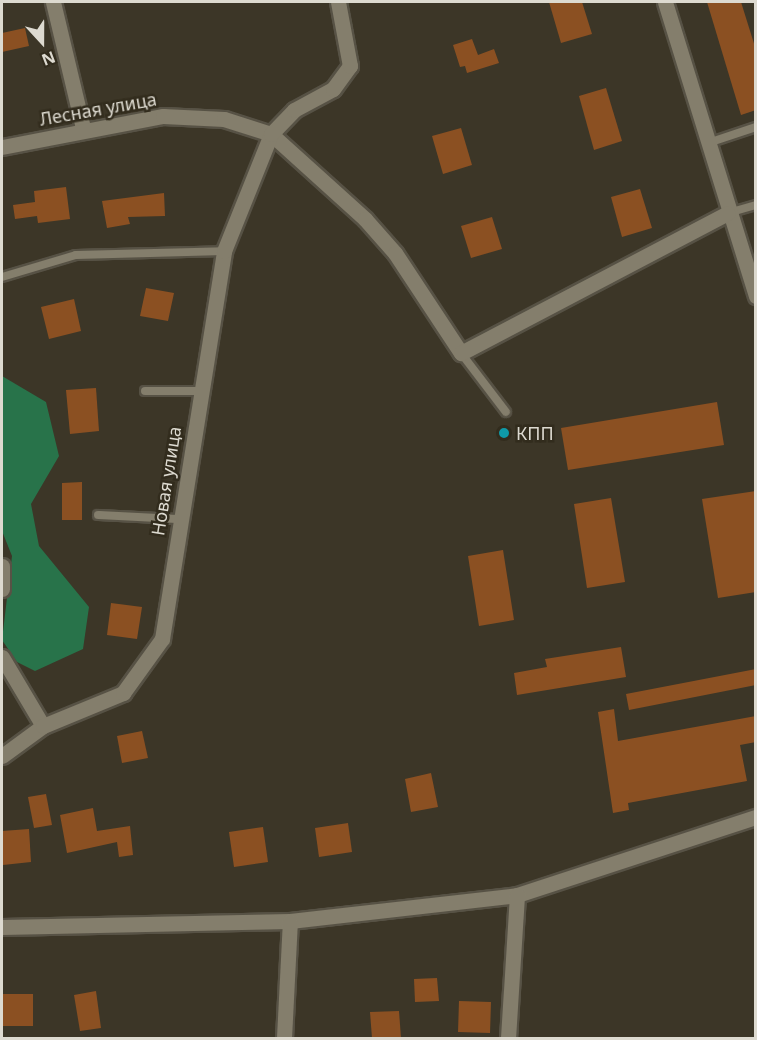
<!DOCTYPE html>
<meta charset="utf-8">
<style>
body{margin:0}
#map{position:relative;width:757px;height:1040px;overflow:hidden;background:#3c3627;font-family:"Noto Sans",sans-serif}
div>[style]{position:absolute}
.forest>*{inset:0;background:#28734a}
.building>*{inset:0;background:#8b5022}
.roads{filter:drop-shadow(2px 0 #575245) drop-shadow(-2px 0 #575245) drop-shadow(0 2px #575245) drop-shadow(0 -2px #575245)}
.lane>*{height:8px;margin:-4px;padding:0 4px;transform-origin:4px;border-radius:4px;background:#847e6c}
.street>*{height:15px;margin:-7.5px;padding:0 7.5px;transform-origin:7.5px;border-radius:7.5px;background:#847e6c}
.dots>*{width:16px;height:16px;translate:-50% -50%;box-sizing:border-box;border:3px solid #322c1d;border-radius:50%}
span{translate:-50% -50%;white-space:nowrap;text-align:center;line-height:1.15;-webkit-text-stroke:5px #322c1d;paint-order:stroke}
.street-label{font-size:18px;color:#dddad0}
.poi-label{font-size:18px;color:#dddad0}
.left{translate:0 -50%;text-align:left}
.frame{position:absolute;inset:0;border:3px solid #dddad0;pointer-events:none}
.north{position:absolute;left:12px;top:12px;width:60px;height:60px;-webkit-text-stroke:4px #322c1d;paint-order:stroke;rotate:159deg;font-size:16px;font-weight:700;line-height:24px;text-align:center;color:#dddad0}
.north::after{content:'';display:block;margin:auto;width:21px;height:27px;background:#dddad0;clip-path:polygon(50% 0,100% 100%,50% 72%,0 100%)}
</style>
<div id="map">
<div class="forest">
<div style="clip-path:polygon(2px 376px,46px 402px,59px 456px,31px 504px,39px 546px,89px 607px,83px 649px,35px 671px,17px 662px,2px 640px,12px 556px,2px 531px)"></div>
</div>
<div class="building">
<div style="clip-path:polygon(549px 2px,582px 2px,592px 34px,561px 43px)"></div>
<div style="clip-path:polygon(707px 2px,741px 2px,756px 50px,756px 110px,741px 115px)"></div>
<div style="clip-path:polygon(25px 28px,29px 46px,2px 52px,2px 33px)"></div>
<div style="clip-path:polygon(472px 39px,478px 55px,494px 49px,499px 63px,467px 73px,465px 66px,460px 67px,453px 45px)"></div>
<div style="clip-path:polygon(606px 88px,622px 141px,594px 150px,579px 96px)"></div>
<div style="clip-path:polygon(461px 128px,472px 165px,443px 174px,432px 136px)"></div>
<div style="clip-path:polygon(66px 187px,70px 219px,38px 223px,37px 216px,15px 219px,13px 205px,35px 202px,34px 191px)"></div>
<div style="clip-path:polygon(640px 189px,652px 228px,622px 237px,611px 197px)"></div>
<div style="clip-path:polygon(164px 193px,165px 216px,128px 217px,130px 224px,107px 228px,102px 201px)"></div>
<div style="clip-path:polygon(492px 217px,502px 249px,471px 258px,461px 226px)"></div>
<div style="clip-path:polygon(146px 288px,174px 293px,168px 321px,140px 316px)"></div>
<div style="clip-path:polygon(74px 299px,81px 331px,49px 339px,41px 307px)"></div>
<div style="clip-path:polygon(96px 388px,99px 431px,70px 434px,66px 390px)"></div>
<div style="clip-path:polygon(717px 402px,724px 445px,568px 470px,561px 428px)"></div>
<div style="clip-path:polygon(82px 482px,82px 520px,62px 520px,62px 483px)"></div>
<div style="clip-path:polygon(756px 491px,756px 592px,718px 598px,702px 499px)"></div>
<div style="clip-path:polygon(611px 498px,625px 582px,587px 588px,574px 504px)"></div>
<div style="clip-path:polygon(503px 550px,514px 620px,479px 626px,468px 556px)"></div>
<div style="clip-path:polygon(111px 603px,142px 607px,137px 639px,107px 635px)"></div>
<div style="clip-path:polygon(621px 647px,626px 677px,517px 695px,514px 673px,547px 667px,545px 659px)"></div>
<div style="clip-path:polygon(756px 669px,756px 685px,629px 710px,626px 694px)"></div>
<div style="clip-path:polygon(614px 709px,618px 741px,756px 716px,756px 742px,740px 745px,747px 781px,628px 803px,629px 810px,613px 813px,598px 712px)"></div>
<div style="clip-path:polygon(142px 731px,148px 758px,122px 763px,117px 736px)"></div>
<div style="clip-path:polygon(431px 773px,438px 807px,411px 812px,405px 779px)"></div>
<div style="clip-path:polygon(46px 794px,52px 825px,34px 828px,28px 797px)"></div>
<div style="clip-path:polygon(93px 808px,97px 831px,130px 826px,133px 855px,119px 857px,117px 842px,67px 853px,60px 815px)"></div>
<div style="clip-path:polygon(348px 823px,352px 852px,319px 857px,315px 828px)"></div>
<div style="clip-path:polygon(263px 827px,268px 862px,234px 867px,229px 832px)"></div>
<div style="clip-path:polygon(29px 829px,31px 862px,3px 865px,2px 831px)"></div>
<div style="clip-path:polygon(437px 978px,439px 1001px,415px 1002px,414px 979px)"></div>
<div style="clip-path:polygon(96px 991px,101px 1028px,80px 1031px,74px 995px)"></div>
<div style="clip-path:polygon(2px 994px,33px 994px,33px 1026px,2px 1026px)"></div>
<div style="clip-path:polygon(459px 1001px,491px 1002px,490px 1033px,458px 1032px)"></div>
<div style="clip-path:polygon(399px 1011px,401px 1038px,372px 1038px,370px 1012px)"></div>
</div>
<div class="roads">
<div class="lane">
<div style="left:708px;top:143px;width:51px;rotate:-18.4deg"></div>
<div style="left:728px;top:213px;width:29px;rotate:-16deg"></div>
<div style="left:2px;top:277px;width:77px;rotate:-16.6deg"></div>
<div style="left:76px;top:255px;width:148px;rotate:-1.5deg"></div>
<div style="left:461px;top:353px;width:74px;rotate:52.7deg"></div>
<div style="left:145px;top:391px;width:56px"></div>
<div style="left:98px;top:515px;width:80px;rotate:2.9deg"></div>
</div>
<div class="street">
<div style="left:53px;top:2px;width:130px;rotate:76.6deg"></div>
<div style="left:665px;top:2px;width:308px;rotate:72.8deg"></div>
<div style="left:2px;top:147px;width:164px;rotate:-10.9deg"></div>
<div style="left:163px;top:116px;width:61px;rotate:2.8deg"></div>
<div style="left:224px;top:119px;width:49px;rotate:17.7deg"></div>
<div style="left:271px;top:134px;width:127px;rotate:42.1deg"></div>
<div style="left:365px;top:219px;width:45px;rotate:48.6deg"></div>
<div style="left:395px;top:253px;width:120px;rotate:56.6deg"></div>
<div style="left:461px;top:353px;width:301px;rotate:-27.7deg"></div>
<div style="left:2px;top:566px;width:23px;rotate:90deg"></div>
<div style="left:2px;top:657px;width:80px;rotate:59.3deg"></div>
<div style="left:2px;top:756px;width:51px;rotate:-36.2deg"></div>
<div style="left:43px;top:726px;width:87px;rotate:-22.4deg"></div>
<div style="left:123px;top:693px;width:67px;rotate:-54.2deg"></div>
<div style="left:162px;top:639px;width:393px;rotate:-80.9deg"></div>
<div style="left:224px;top:251px;width:126px;rotate:-68.1deg"></div>
<div style="left:271px;top:134px;width:33px;rotate:-46deg"></div>
<div style="left:294px;top:110px;width:44px;rotate:-28.3deg"></div>
<div style="left:333px;top:89px;width:29px;rotate:-54deg"></div>
<div style="left:350px;top:66px;width:65px;rotate:-100.6deg"></div>
<div style="left:2px;top:927px;width:288px;rotate:-1.2deg"></div>
<div style="left:290px;top:921px;width:228px;rotate:-6.5deg"></div>
<div style="left:517px;top:895px;width:251px;rotate:-18.1deg"></div>
<div style="left:284px;top:1038px;width:117px;rotate:-87.1deg"></div>
<div style="left:508px;top:1038px;width:143px;rotate:-86.4deg"></div>
</div>
</div>
<div class="dots">
<div style="left:504px;top:433px;background:#0f9aa8"></div>
</div>
<div class="street-label">
<span style="left:98px;top:109px;rotate:-10deg">Лесная улица</span>
<span style="left:166px;top:481px;rotate:-81deg">Новая улица</span>
</div>
<div class="poi-label">
<span class="left" style="left:516px;top:433px">КПП</span>
</div>
<div class="frame"></div>
<div class="north">N</div>
</div>
